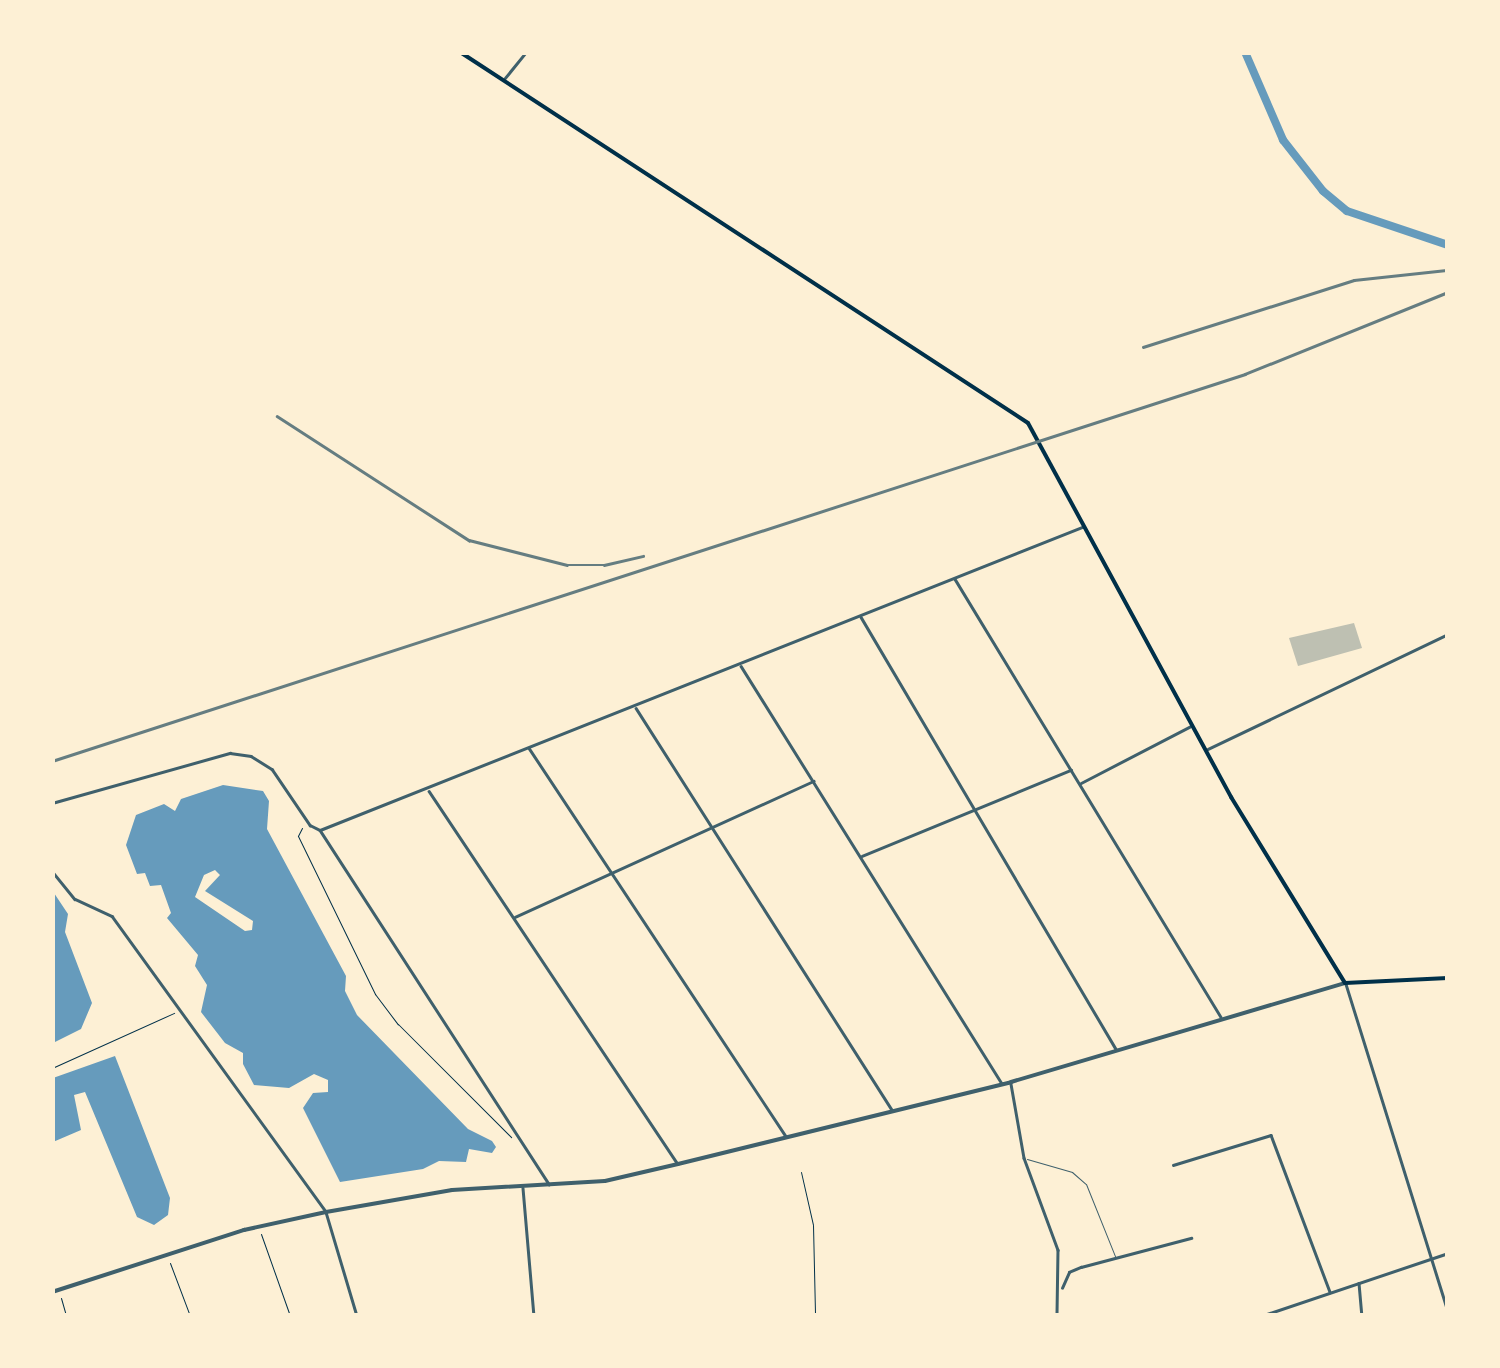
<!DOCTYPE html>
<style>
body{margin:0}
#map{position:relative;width:1500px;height:1368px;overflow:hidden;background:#fdf0d5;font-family:Montserrat,sans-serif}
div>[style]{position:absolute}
.water>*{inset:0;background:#669bbc}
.canal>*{height:8px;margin:-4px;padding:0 4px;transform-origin:4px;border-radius:4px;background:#669bbc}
.building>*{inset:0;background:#bec0b2}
.path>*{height:1px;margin:-0.5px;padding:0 0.5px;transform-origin:0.5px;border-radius:0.5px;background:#003049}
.service>*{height:1px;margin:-0.5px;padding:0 0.5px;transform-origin:0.5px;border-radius:0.5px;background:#3f606c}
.minor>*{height:2.5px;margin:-1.25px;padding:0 1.25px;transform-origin:1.25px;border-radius:1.25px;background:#3f606c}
.tertiary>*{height:4px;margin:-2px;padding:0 2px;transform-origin:2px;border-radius:2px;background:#3f606c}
.secondary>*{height:4px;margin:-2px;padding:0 2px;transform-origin:2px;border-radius:2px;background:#003049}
.rail>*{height:2.5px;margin:-1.25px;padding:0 1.25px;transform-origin:1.25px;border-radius:1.25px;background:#657d81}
span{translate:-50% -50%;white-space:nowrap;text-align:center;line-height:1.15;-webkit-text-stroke:8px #fdf0d5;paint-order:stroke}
.frame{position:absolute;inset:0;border:55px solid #fdf0d5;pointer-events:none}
</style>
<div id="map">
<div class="water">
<div style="clip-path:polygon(evenodd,223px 785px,263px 791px,269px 801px,267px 829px,346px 976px,345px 991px,357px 1015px,468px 1129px,492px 1141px,496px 1147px,492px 1153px,469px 1149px,466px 1162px,439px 1161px,423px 1169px,340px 1182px,303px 1108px,313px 1093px,328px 1092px,328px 1080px,314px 1074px,289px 1088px,254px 1085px,243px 1064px,243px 1053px,225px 1043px,201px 1012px,207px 985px,195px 966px,198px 955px,167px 918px,171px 913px,161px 885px,150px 886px,145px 873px,137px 874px,126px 845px,136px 815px,164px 804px,175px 811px,181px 799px,223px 785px,215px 870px,220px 875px,205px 891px,253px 921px,252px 930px,245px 931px,195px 897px,204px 875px,215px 870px)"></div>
<div style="clip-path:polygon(52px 890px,68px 914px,65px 932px,92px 1003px,81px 1029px,53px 1043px)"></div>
<div style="clip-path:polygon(115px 1056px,170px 1198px,168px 1215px,154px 1225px,137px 1217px,85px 1092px,74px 1095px,81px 1130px,53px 1142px,53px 1078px)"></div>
</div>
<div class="canal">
<div style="left:1245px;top:52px;width:96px;rotate:66.6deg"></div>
<div style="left:1283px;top:140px;width:65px;rotate:51.9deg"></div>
<div style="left:1323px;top:191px;width:31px;rotate:40deg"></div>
<div style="left:1347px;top:211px;width:107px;rotate:18.6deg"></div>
</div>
<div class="building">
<div style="clip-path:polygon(1354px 623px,1362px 648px,1298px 666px,1289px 638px)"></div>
</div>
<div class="path">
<div style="left:302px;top:828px;width:9px;rotate:117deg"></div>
<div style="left:298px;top:836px;width:176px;rotate:64deg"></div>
<div style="left:375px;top:994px;width:38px;rotate:53deg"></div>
<div style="left:398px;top:1024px;width:160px;rotate:45deg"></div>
<div style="left:52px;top:1068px;width:134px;rotate:-24.3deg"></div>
<div style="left:801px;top:1172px;width:54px;rotate:77.2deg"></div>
<div style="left:813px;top:1225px;width:91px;rotate:88.7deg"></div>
<div style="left:261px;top:1234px;width:87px;rotate:70.5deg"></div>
<div style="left:170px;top:1263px;width:57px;rotate:69.3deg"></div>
<div style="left:61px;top:1298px;width:19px;rotate:74deg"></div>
</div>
<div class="service">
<div style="left:1027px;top:1159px;width:47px;rotate:16.1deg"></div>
<div style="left:1072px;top:1172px;width:18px;rotate:41deg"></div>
<div style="left:1086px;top:1184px;width:78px;rotate:68.1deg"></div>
</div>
<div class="minor">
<div style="left:505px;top:78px;width:33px;rotate:-51deg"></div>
<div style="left:955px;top:579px;width:512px;rotate:58.73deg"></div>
<div style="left:861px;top:617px;width:502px;rotate:59.45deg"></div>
<div style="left:741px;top:666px;width:492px;rotate:58deg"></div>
<div style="left:636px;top:708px;width:477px;rotate:57.5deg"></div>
<div style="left:529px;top:748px;width:465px;rotate:56.5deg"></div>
<div style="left:1208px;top:749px;width:266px;rotate:-25.6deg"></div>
<div style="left:1081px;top:783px;width:122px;rotate:-27.4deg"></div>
<div style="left:429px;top:791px;width:447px;rotate:56.3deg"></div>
<div style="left:52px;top:803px;width:185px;rotate:-15.7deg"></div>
<div style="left:230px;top:753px;width:21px;rotate:8deg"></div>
<div style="left:251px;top:756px;width:25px;rotate:32deg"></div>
<div style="left:272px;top:769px;width:68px;rotate:55.8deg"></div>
<div style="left:310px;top:825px;width:11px;rotate:27deg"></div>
<div style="left:320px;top:830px;width:422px;rotate:57.1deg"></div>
<div style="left:320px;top:830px;width:820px;rotate:-21.68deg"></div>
<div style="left:862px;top:856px;width:226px;rotate:-22.4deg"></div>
<div style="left:52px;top:871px;width:36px;rotate:51deg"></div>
<div style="left:75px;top:899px;width:41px;rotate:24.7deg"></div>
<div style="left:112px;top:916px;width:365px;rotate:54.1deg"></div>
<div style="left:326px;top:1212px;width:109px;rotate:73.4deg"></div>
<div style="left:515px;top:917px;width:328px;rotate:-24.5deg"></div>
<div style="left:1346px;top:984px;width:343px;rotate:72.7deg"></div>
<div style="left:1011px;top:1084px;width:75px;rotate:80deg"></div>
<div style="left:1024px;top:1158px;width:98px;rotate:69.7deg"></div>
<div style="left:1058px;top:1250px;width:66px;rotate:90.9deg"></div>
<div style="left:1173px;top:1165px;width:102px;rotate:-17deg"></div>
<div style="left:1271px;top:1135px;width:168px;rotate:69.4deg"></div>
<div style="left:523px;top:1188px;width:128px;rotate:85.1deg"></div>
<div style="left:1359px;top:1283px;width:33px;rotate:85deg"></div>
<div style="left:1062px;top:1288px;width:17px;rotate:-66deg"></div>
<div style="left:1069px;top:1272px;width:13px;rotate:-23deg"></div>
<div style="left:1081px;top:1267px;width:114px;rotate:-14.8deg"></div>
<div style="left:1261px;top:1316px;width:197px;rotate:-18.6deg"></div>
</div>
<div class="tertiary">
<div style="left:52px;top:1292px;width:202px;rotate:-17.9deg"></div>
<div style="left:244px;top:1230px;width:84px;rotate:-12.4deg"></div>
<div style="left:326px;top:1212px;width:128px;rotate:-9.9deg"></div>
<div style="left:452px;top:1190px;width:153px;rotate:-3.4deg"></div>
<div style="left:605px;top:1181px;width:75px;rotate:-13.1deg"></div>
<div style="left:678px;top:1164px;width:343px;rotate:-13.8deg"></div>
<div style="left:1011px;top:1082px;width:348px;rotate:-16.5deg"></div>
</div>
<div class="secondary">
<div style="left:460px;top:52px;width:678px;rotate:33.15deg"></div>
<div style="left:1028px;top:423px;width:426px;rotate:61.5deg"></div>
<div style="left:1231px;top:797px;width:218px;rotate:58.5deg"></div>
<div style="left:1345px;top:983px;width:103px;rotate:-2.8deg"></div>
</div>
<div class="rail">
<div style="left:1143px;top:347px;width:221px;rotate:-17.6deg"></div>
<div style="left:1354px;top:280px;width:95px;rotate:-6.1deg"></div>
<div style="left:277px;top:416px;width:229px;rotate:32.9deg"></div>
<div style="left:469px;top:540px;width:101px;rotate:14.3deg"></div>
<div style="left:567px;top:565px;width:37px"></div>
<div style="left:604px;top:565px;width:40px;rotate:-13deg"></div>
<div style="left:52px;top:761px;width:1254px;rotate:-17.97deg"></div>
<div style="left:1245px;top:374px;width:219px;rotate:-22deg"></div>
</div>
<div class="frame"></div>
</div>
